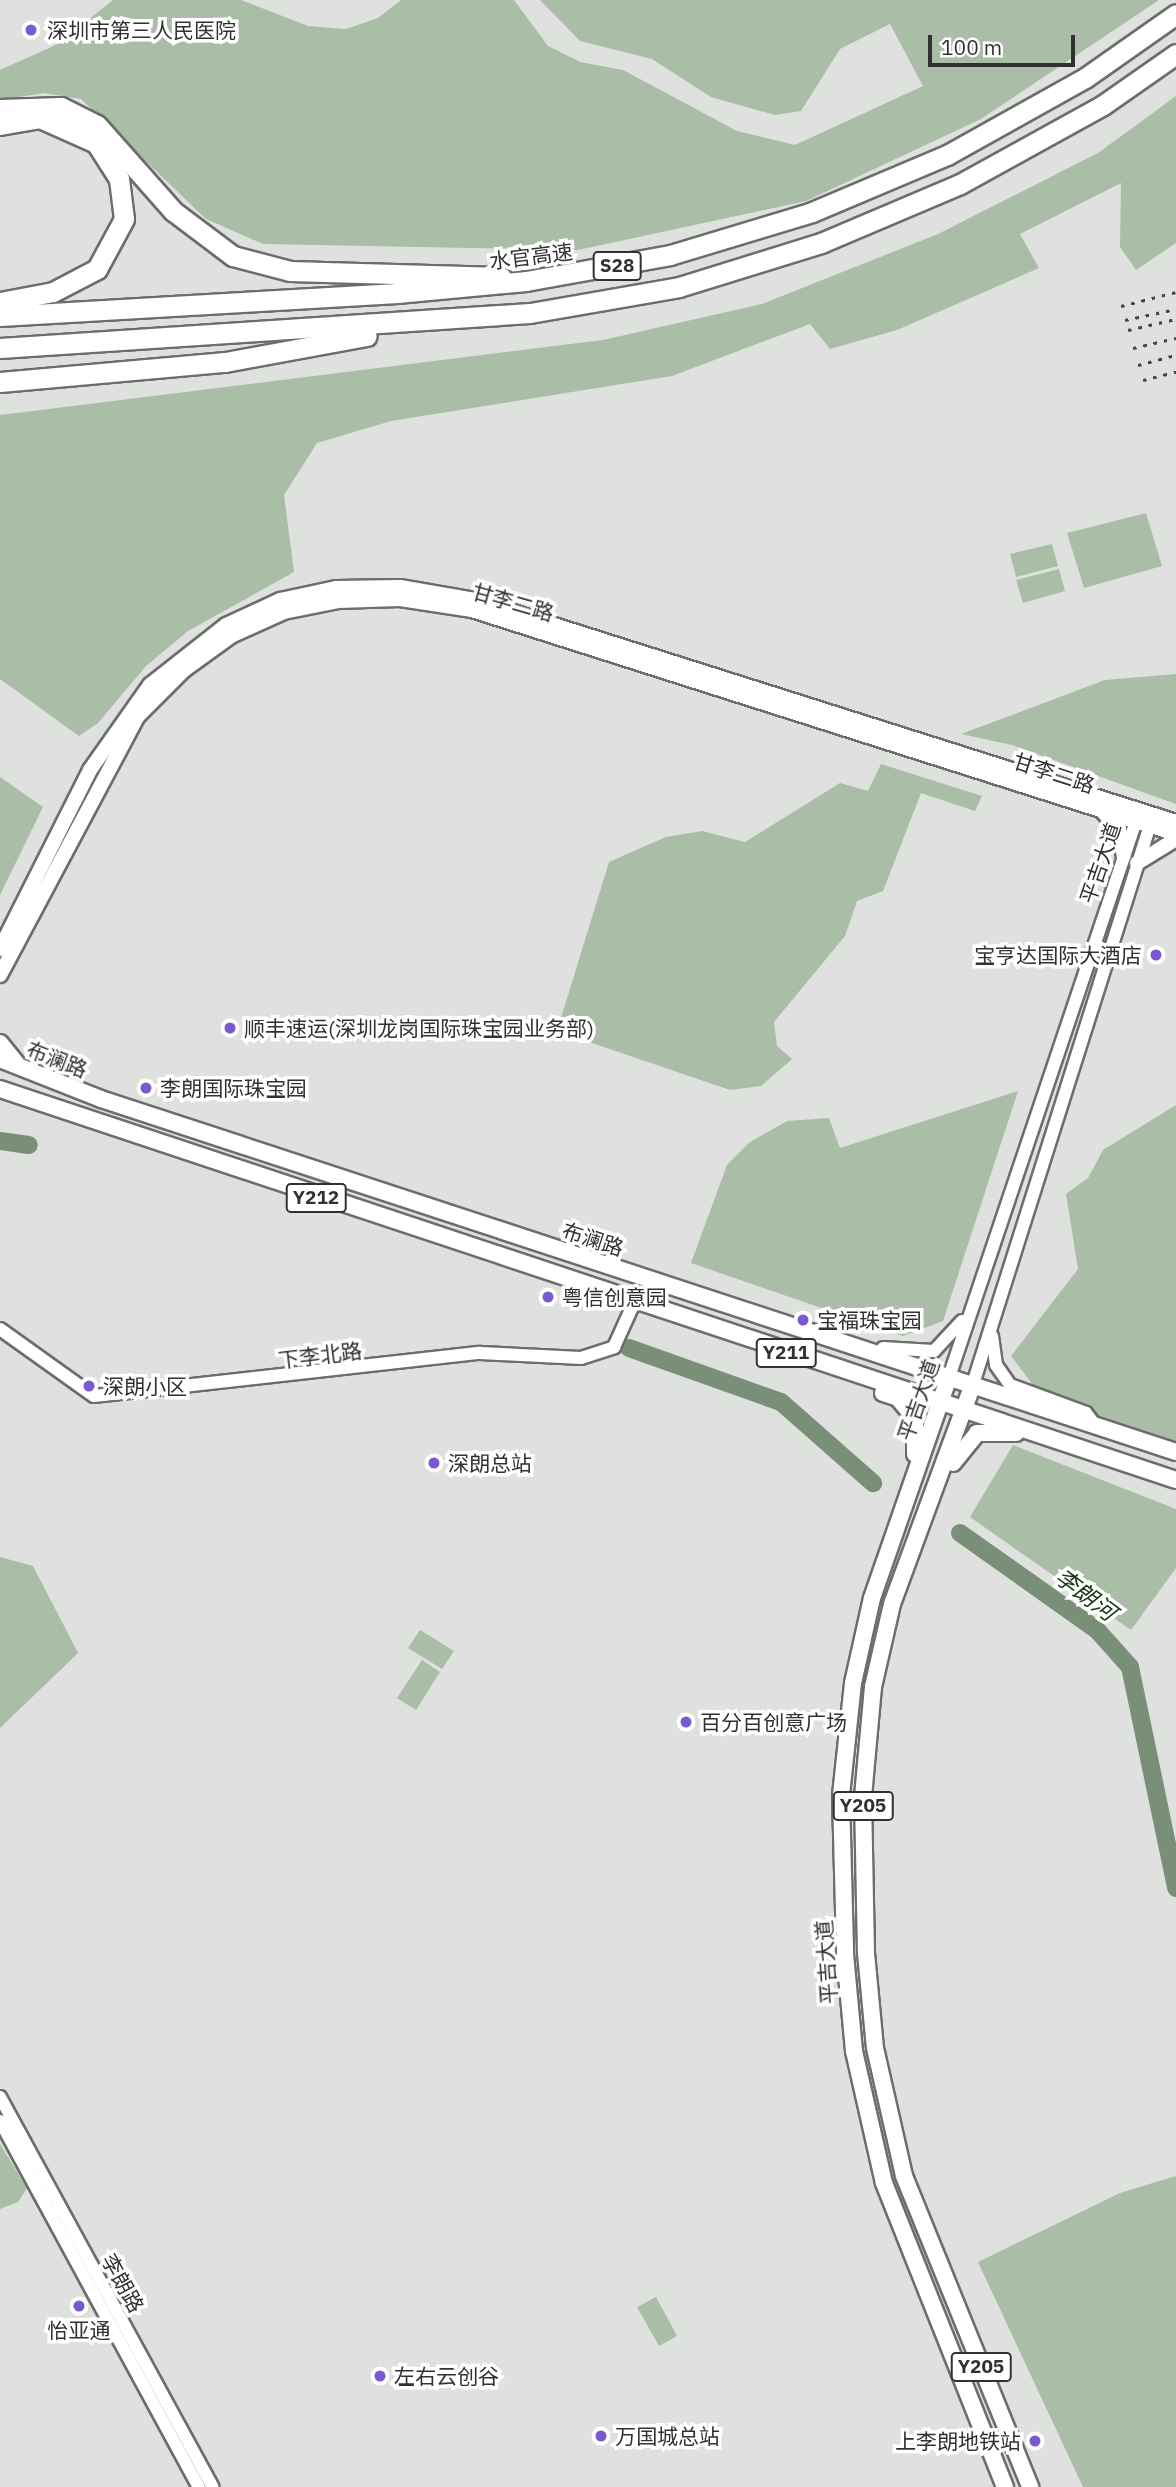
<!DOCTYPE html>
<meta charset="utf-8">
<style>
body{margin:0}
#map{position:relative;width:1176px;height:2487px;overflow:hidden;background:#dee1de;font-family:"IBM Plex Sans","Noto Sans SC",sans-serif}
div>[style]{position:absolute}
.green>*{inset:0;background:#a9bda7}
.river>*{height:18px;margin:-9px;padding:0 9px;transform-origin:9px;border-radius:9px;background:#7a8f78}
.roads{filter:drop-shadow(2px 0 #6b6e6b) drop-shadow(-2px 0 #6b6e6b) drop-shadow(0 2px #6b6e6b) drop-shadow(0 -2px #6b6e6b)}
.tertiary>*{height:12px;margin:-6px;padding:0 6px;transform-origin:6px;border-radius:6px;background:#fff}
.secondary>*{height:14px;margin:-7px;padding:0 7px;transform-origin:7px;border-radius:7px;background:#fff}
.primary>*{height:16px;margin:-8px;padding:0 8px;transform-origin:8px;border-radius:8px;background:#fff}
.motorway>*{height:19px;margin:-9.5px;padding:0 9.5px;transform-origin:9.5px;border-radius:9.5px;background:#fff}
.rail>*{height:2.5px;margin-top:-1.25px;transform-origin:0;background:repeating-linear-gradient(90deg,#444544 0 3.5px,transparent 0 10.5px)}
.dots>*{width:19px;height:19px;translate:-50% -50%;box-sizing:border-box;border:4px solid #fff;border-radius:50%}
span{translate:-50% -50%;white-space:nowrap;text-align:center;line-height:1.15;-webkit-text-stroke:7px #fff;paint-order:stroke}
.shield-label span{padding:2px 5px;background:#fff;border:2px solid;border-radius:5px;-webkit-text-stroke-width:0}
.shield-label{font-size:19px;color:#303130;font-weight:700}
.poi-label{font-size:21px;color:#303130}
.left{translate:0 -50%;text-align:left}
.right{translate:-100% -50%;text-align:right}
.street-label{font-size:21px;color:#303130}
.water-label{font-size:23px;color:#153713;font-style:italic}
.scale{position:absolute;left:928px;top:35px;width:147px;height:32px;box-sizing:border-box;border:4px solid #303130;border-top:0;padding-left:9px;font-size:21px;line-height:24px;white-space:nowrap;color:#303130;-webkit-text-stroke:5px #fff;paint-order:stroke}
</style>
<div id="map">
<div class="green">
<div style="clip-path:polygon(113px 0,241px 0,308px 26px,346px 29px,378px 18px,401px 0,514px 0,548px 46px,580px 62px,623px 70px,737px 131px,795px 145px,923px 86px,890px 24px,840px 49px,801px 111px,775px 115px,711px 97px,652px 59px,580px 41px,540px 0,1159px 0,981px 119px,806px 201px,578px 250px,263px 244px,206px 219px,81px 99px,44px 93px,0 100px,0 70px,58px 44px)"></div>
<div style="clip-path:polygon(1176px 96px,1176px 243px,1136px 270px,1120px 247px,1121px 183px,1020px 234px,1039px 268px,897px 330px,830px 349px,810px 324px,672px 376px,391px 421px,317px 443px,284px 495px,294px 572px,188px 631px,146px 666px,98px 723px,79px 736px,0 679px,0 415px,603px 340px,762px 304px,938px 234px,1098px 153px)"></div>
<div style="clip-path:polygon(1146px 513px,1162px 566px,1084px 588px,1067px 533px)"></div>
<div style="clip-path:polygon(1052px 544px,1058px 566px,1016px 577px,1010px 554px)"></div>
<div style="clip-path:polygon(1059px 569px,1065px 591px,1023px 603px,1016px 580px)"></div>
<div style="clip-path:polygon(1176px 674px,1176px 804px,1012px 745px,961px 734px,1105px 680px)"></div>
<div style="clip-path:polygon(881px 764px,982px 796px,975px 811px,921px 793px,883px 891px,857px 901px,845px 936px,774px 1022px,777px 1046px,792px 1059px,761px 1086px,730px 1090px,557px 1031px,609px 862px,666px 837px,702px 831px,745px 842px,840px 783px,868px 791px)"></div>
<div style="clip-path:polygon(0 777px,43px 807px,0 895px)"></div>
<div style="clip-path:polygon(1018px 1091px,943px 1321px,903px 1336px,691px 1263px,727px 1165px,750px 1142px,787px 1121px,829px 1118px,840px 1148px)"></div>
<div style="clip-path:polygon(1176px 1105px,1176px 1447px,1048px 1405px,1011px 1356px,1078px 1269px,1066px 1194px,1088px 1178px,1103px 1150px)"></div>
<div style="clip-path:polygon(1013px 1445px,1176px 1509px,1176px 1568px,1131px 1630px,970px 1517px)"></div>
<div style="clip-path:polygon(0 1557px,33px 1566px,78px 1653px,0 1728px)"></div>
<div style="clip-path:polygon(420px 1630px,454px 1651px,442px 1669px,408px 1648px)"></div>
<div style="clip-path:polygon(422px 1660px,440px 1672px,416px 1710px,397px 1698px)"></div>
<div style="clip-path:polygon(0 2144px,27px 2188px,18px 2202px,0 2209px)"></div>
<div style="clip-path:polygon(1176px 2176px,1176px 2487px,1083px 2487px,978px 2262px,1120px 2193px)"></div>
<div style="clip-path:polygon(656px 2297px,677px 2336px,659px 2346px,637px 2307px)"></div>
</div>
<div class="river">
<div style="left:0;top:1141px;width:29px;rotate:8deg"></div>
<div style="left:629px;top:1348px;width:161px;rotate:19.6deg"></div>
<div style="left:781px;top:1402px;width:123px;rotate:41.4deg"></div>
<div style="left:960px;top:1533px;width:168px;rotate:35.3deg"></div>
<div style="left:1097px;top:1630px;width:50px;rotate:48.3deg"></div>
<div style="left:1130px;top:1667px;width:226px;rotate:78.2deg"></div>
</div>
<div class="roads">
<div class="tertiary">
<div style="left:0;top:1329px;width:115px;rotate:35.5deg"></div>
<div style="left:94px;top:1396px;width:388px;rotate:-6.4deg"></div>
<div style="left:480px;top:1353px;width:101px;rotate:2.8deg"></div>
<div style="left:581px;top:1358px;width:35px;rotate:-18deg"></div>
<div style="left:614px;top:1347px;width:48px;rotate:-65.6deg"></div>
<div style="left:992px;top:1336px;width:29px;rotate:82deg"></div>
<div style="left:996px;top:1365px;width:24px;rotate:55deg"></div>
<div style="left:1010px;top:1385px;width:81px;rotate:20.2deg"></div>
<div style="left:1086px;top:1413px;width:15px;rotate:53deg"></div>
<div style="left:883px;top:1348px;width:51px;rotate:3.4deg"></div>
<div style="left:934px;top:1351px;width:41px;rotate:-47deg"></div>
<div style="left:949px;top:1377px;width:587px;rotate:-71.41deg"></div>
<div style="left:1136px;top:821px;width:14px;rotate:-39deg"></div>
<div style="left:1147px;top:812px;width:13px;rotate:77deg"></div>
<div style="left:1150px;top:825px;width:586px;rotate:107.57deg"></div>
<div style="left:0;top:2097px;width:444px;rotate:61.4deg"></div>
<div style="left:0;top:2121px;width:417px;rotate:61.5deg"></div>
</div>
<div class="secondary">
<div style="left:1103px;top:812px;width:23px;rotate:47deg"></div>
<div style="left:1119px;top:829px;width:27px;rotate:80deg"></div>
<div style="left:1137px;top:863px;width:46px;rotate:-31.6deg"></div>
<div style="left:0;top:949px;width:200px;rotate:-63.3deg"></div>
<div style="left:90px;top:770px;width:104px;rotate:-54.8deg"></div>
<div style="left:150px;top:685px;width:97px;rotate:-38.3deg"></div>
<div style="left:226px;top:625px;width:60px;rotate:-24.8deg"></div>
<div style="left:280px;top:600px;width:57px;rotate:-12.1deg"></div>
<div style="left:336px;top:588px;width:64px;rotate:-0.9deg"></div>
<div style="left:400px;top:587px;width:76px;rotate:9.8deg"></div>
<div style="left:475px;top:600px;width:735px;rotate:17.57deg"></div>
<div style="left:0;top:975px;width:293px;rotate:-62deg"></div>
<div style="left:138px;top:716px;width:65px;rotate:-45deg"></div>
<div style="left:184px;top:670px;width:58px;rotate:-35.9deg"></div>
<div style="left:231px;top:636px;width:58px;rotate:-24.4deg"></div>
<div style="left:284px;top:612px;width:55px;rotate:-11.5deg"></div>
<div style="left:338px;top:601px;width:62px;rotate:-1.8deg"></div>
<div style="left:400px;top:599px;width:73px;rotate:8.7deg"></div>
<div style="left:472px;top:610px;width:739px;rotate:17.65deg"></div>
</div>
<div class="primary">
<div style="left:0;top:1043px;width:26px;rotate:51deg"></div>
<div style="left:0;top:1059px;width:109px;rotate:21.6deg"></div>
<div style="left:101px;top:1099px;width:1131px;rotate:18.18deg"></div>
<div style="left:0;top:1089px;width:1239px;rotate:18.39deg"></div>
<div style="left:949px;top:1377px;width:234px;rotate:109.2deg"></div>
<div style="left:872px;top:1598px;width:87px;rotate:102.6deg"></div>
<div style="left:853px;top:1683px;width:114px;rotate:96.1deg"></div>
<div style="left:841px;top:1796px;width:158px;rotate:88.5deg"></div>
<div style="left:845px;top:1954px;width:97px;rotate:84.7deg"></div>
<div style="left:854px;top:2051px;width:135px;rotate:77.2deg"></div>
<div style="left:884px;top:2183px;width:327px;rotate:68.3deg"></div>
<div style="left:973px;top:1384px;width:234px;rotate:110.2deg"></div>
<div style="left:892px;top:1604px;width:85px;rotate:102.9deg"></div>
<div style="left:873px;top:1687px;width:110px;rotate:95.2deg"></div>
<div style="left:863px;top:1797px;width:156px;rotate:88.9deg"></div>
<div style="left:866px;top:1953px;width:95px;rotate:84.6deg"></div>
<div style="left:875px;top:2048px;width:131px;rotate:77.2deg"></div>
<div style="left:904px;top:2176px;width:336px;rotate:67.9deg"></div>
<div style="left:883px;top:1393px;width:16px;rotate:18deg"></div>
<div style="left:898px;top:1398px;width:26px;rotate:50deg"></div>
<div style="left:915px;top:1418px;width:36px;rotate:90deg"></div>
<div style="left:953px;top:1463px;width:38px;rotate:-51deg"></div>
<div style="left:977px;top:1433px;width:39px"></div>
</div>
<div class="motorway">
<div style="left:0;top:109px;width:61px;rotate:-1.9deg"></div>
<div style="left:61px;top:107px;width:40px;rotate:26.6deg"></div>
<div style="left:97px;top:125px;width:115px;rotate:48.5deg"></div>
<div style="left:173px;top:211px;width:75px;rotate:36.9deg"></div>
<div style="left:233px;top:256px;width:59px;rotate:14.7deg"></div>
<div style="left:290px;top:271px;width:211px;rotate:1.6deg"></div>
<div style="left:0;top:125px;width:41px;rotate:-9.9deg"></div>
<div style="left:40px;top:118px;width:61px;rotate:24.1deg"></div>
<div style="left:96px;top:143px;width:43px;rotate:57.4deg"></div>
<div style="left:119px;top:179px;width:40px;rotate:82.9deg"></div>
<div style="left:124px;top:219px;width:57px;rotate:118.4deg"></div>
<div style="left:97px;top:269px;width:50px;rotate:152.4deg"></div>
<div style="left:53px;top:292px;width:54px;rotate:169.3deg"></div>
<div style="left:0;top:316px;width:398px;rotate:-3.3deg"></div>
<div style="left:397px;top:293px;width:130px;rotate:-5.3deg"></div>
<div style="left:526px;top:281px;width:146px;rotate:-10.2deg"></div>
<div style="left:670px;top:255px;width:148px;rotate:-16.8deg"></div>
<div style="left:812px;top:212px;width:147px;rotate:-22.9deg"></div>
<div style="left:947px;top:155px;width:158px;rotate:-29.2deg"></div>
<div style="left:1085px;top:78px;width:111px;rotate:-35.1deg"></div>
<div style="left:0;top:348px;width:531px;rotate:-3.78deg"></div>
<div style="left:530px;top:313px;width:151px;rotate:-9.9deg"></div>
<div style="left:679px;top:287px;width:149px;rotate:-17.2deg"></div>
<div style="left:821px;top:243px;width:151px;rotate:-23deg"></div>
<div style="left:960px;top:184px;width:163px;rotate:-28.9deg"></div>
<div style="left:1103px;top:105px;width:89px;rotate:-34.9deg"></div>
<div style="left:0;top:382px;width:226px;rotate:-5.1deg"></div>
<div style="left:225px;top:362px;width:144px;rotate:-10.4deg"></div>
</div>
</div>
<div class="rail">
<div style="left:1121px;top:306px;width:57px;rotate:-14.3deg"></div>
<div style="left:1125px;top:320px;width:52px;rotate:-12.2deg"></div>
<div style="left:1128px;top:330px;width:49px;rotate:-12.9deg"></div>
<div style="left:1133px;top:348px;width:44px;rotate:-13.1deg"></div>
<div style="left:1138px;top:365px;width:39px;rotate:-15deg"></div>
<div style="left:1143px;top:380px;width:34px;rotate:-14deg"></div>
</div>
<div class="dots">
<div style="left:31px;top:30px;background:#7a58d2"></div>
<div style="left:1156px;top:955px;background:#7a58d2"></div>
<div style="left:230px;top:1028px;background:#7a58d2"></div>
<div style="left:146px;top:1088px;background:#7a58d2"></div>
<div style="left:548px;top:1297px;background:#7a58d2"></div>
<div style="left:803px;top:1320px;background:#7a58d2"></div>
<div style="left:89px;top:1386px;background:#7a58d2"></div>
<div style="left:434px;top:1463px;background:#7a58d2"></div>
<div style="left:686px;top:1722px;background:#7a58d2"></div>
<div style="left:79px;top:2306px;background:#7a58d2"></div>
<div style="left:380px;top:2376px;background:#7a58d2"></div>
<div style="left:601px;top:2436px;background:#7a58d2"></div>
<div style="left:1035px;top:2441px;background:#7a58d2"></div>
</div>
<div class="shield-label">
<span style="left:617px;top:266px">S28</span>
<span style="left:316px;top:1198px">Y212</span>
<span style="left:786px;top:1353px">Y211</span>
<span style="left:863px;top:1806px">Y205</span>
<span style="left:981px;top:2367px">Y205</span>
</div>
<div class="poi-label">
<span class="left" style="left:47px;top:30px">深圳市第三人民医院</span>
<span class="right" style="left:1142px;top:955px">宝亨达国际大酒店</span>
<span class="left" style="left:244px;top:1028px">顺丰速运(深圳龙岗国际珠宝园业务部)</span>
<span class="left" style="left:160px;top:1088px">李朗国际珠宝园</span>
<span class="left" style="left:562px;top:1297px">粤信创意园</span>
<span class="left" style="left:817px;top:1320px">宝福珠宝园</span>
<span class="left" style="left:103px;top:1386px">深朗小区</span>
<span class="left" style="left:448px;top:1463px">深朗总站</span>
<span class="left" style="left:700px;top:1722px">百分百创意广场</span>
<span style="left:79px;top:2330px">怡亚通</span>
<span class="left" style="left:394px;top:2376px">左右云创谷</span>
<span class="left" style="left:615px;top:2436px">万国城总站</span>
<span class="right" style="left:1021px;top:2441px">上李朗地铁站</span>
</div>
<div class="street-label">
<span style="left:531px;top:256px;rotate:-7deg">水官高速</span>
<span style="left:513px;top:602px;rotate:16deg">甘李二路</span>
<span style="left:1054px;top:773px;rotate:18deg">甘李二路</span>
<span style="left:1100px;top:863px;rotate:-71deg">平吉大道</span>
<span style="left:57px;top:1059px;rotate:21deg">布澜路</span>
<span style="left:593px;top:1239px;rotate:18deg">布澜路</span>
<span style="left:320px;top:1355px;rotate:-7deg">下李北路</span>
<span style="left:918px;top:1400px;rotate:-71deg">平吉大道</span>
<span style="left:826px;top:1962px;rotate:-94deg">平吉大道</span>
<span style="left:123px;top:2283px;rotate:61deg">李朗路</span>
</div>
<div class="water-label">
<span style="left:1086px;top:1594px;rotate:37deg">李朗河</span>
</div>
<div class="scale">100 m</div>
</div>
